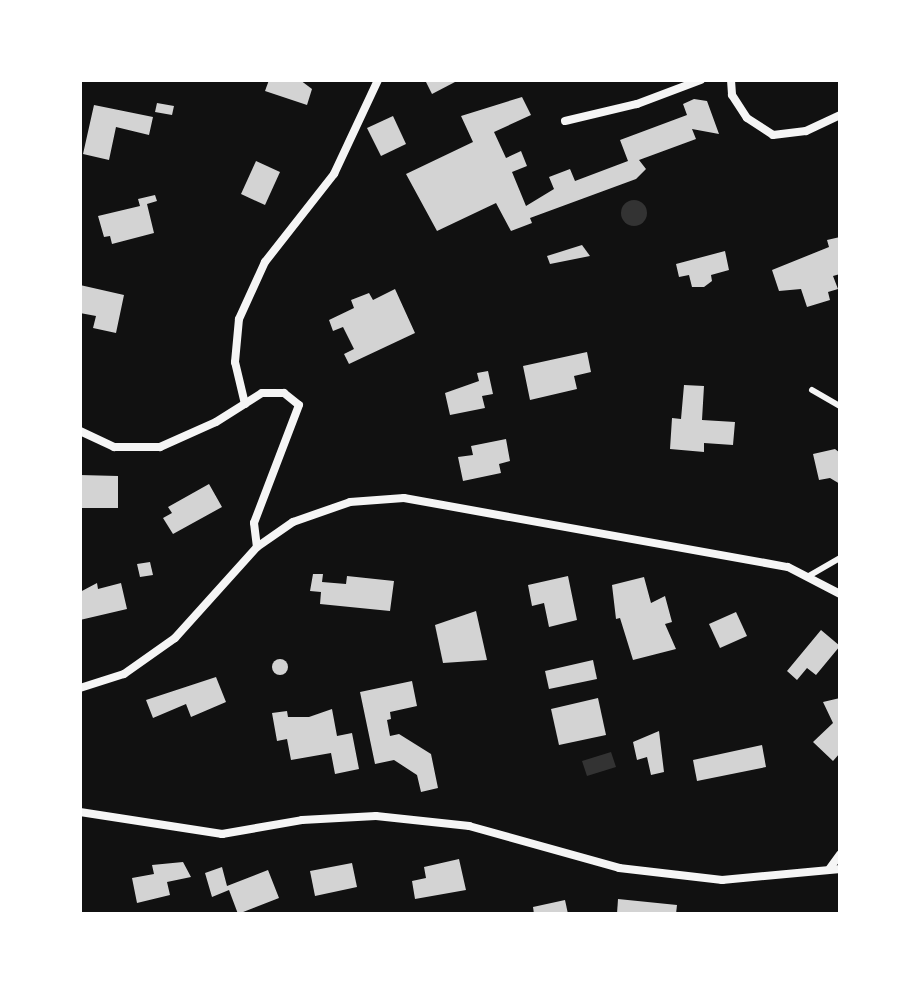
<!DOCTYPE html>
<style>
body{margin:0}
#map{position:relative;width:920px;height:994px;overflow:hidden;background:#111;font-family:"Nunito Sans",sans-serif}
div>[style]{position:absolute}
.water>*{inset:0;background:#333}
.round{border-radius:50%}
.building>*{inset:0;background:#d3d3d3}
.service>*{height:6px;margin:-3px;padding:0 3px;transform-origin:3px;border-radius:3px;background:#f5f5f5}
.minor>*{height:8px;margin:-4px;padding:0 4px;transform-origin:4px;border-radius:4px;background:#f5f5f5}
span{translate:-50% -50%;white-space:nowrap;text-align:center;line-height:1.15;-webkit-text-stroke:6px #fff;paint-order:stroke}
.frame{position:absolute;inset:0;border:82px solid #fff;pointer-events:none}
</style>
<div id="map">
<div class="water">
<div class="round" style="left:621px;top:200px;width:26px;height:26px"></div>
<div style="clip-path:polygon(611px 752px,616px 767px,587px 776px,582px 761px)"></div>
</div>
<div class="building">
<div style="clip-path:polygon(269px 80px,300px 80px,312px 89px,307px 105px,265px 91px)"></div>
<div style="clip-path:polygon(425px 80px,454px 80px,455px 82px,432px 94px)"></div>
<div style="clip-path:polygon(522px 97px,531px 115px,494px 132px,506px 158px,521px 151px,527px 166px,512px 172px,526px 206px,554px 189px,549px 177px,570px 169px,575px 181px,628px 161px,620px 140px,687px 115px,683px 104px,694px 99px,707px 101px,719px 134px,692px 129px,696px 139px,639px 160px,646px 169px,636px 179px,530px 218px,532px 223px,511px 231px,496px 203px,437px 231px,406px 174px,473px 142px,461px 116px)"></div>
<div style="clip-path:polygon(157px 103px,174px 106px,172px 115px,155px 112px)"></div>
<div style="clip-path:polygon(94px 105px,153px 117px,149px 135px,116px 127px,109px 160px,83px 154px)"></div>
<div style="clip-path:polygon(393px 116px,406px 144px,381px 156px,367px 128px)"></div>
<div style="clip-path:polygon(256px 161px,280px 172px,265px 205px,241px 194px)"></div>
<div style="clip-path:polygon(155px 195px,157px 201px,147px 204px,154px 233px,112px 244px,110px 236px,104px 237px,98px 216px,140px 206px,138px 199px)"></div>
<div style="clip-path:polygon(840px 237px,840px 274px,833px 276px,838px 289px,828px 292px,830px 300px,807px 307px,801px 289px,779px 291px,772px 270px,829px 247px,827px 240px)"></div>
<div style="clip-path:polygon(582px 245px,590px 256px,550px 264px,547px 256px)"></div>
<div style="clip-path:polygon(725px 251px,729px 270px,711px 275px,712px 281px,704px 287px,692px 287px,689px 275px,679px 277px,676px 264px)"></div>
<div style="clip-path:polygon(80px 285px,124px 295px,116px 333px,93px 328px,96px 316px,80px 313px)"></div>
<div style="clip-path:polygon(395px 289px,415px 333px,349px 364px,344px 354px,354px 349px,343px 327px,333px 331px,329px 320px,354px 308px,351px 300px,369px 293px,373px 300px)"></div>
<div style="clip-path:polygon(587px 352px,591px 372px,574px 376px,577px 389px,530px 400px,523px 366px)"></div>
<div style="clip-path:polygon(488px 371px,493px 394px,482px 396px,485px 408px,450px 415px,445px 393px,479px 381px,477px 373px)"></div>
<div style="clip-path:polygon(684px 385px,704px 386px,702px 420px,735px 422px,733px 445px,704px 443px,704px 452px,670px 449px,672px 418px,681px 419px)"></div>
<div style="clip-path:polygon(506px 439px,510px 461px,499px 464px,501px 473px,463px 481px,458px 457px,473px 455px,471px 446px)"></div>
<div style="clip-path:polygon(835px 449px,840px 453px,840px 484px,830px 478px,819px 480px,813px 454px)"></div>
<div style="clip-path:polygon(80px 475px,118px 476px,118px 508px,80px 508px)"></div>
<div style="clip-path:polygon(209px 484px,222px 507px,173px 534px,163px 518px,172px 513px,168px 507px)"></div>
<div style="clip-path:polygon(150px 562px,153px 575px,140px 577px,137px 564px)"></div>
<div style="clip-path:polygon(313px 574px,323px 574px,322px 582px,346px 584px,347px 576px,394px 581px,390px 611px,320px 604px,321px 592px,310px 591px)"></div>
<div style="clip-path:polygon(568px 576px,577px 620px,549px 627px,544px 603px,532px 606px,528px 585px)"></div>
<div style="clip-path:polygon(644px 577px,651px 603px,665px 596px,672px 622px,665px 624px,676px 649px,633px 660px,620px 618px,616px 619px,612px 585px)"></div>
<div style="clip-path:polygon(97px 583px,98px 589px,121px 583px,127px 609px,80px 620px,80px 592px)"></div>
<div style="clip-path:polygon(476px 611px,487px 660px,443px 663px,435px 625px)"></div>
<div style="clip-path:polygon(736px 612px,747px 636px,720px 648px,709px 624px)"></div>
<div style="clip-path:polygon(821px 630px,840px 646px,816px 675px,807px 668px,797px 680px,787px 671px)"></div>
<div class="round" style="left:272px;top:659px;width:16px;height:16px"></div>
<div style="clip-path:polygon(593px 660px,597px 679px,549px 689px,545px 671px)"></div>
<div style="clip-path:polygon(216px 677px,226px 702px,191px 717px,186px 704px,153px 718px,146px 700px)"></div>
<div style="clip-path:polygon(412px 681px,417px 706px,390px 712px,391px 719px,387px 720px,390px 736px,399px 734px,431px 754px,438px 788px,421px 792px,417px 775px,394px 760px,375px 764px,360px 692px)"></div>
<div style="clip-path:polygon(598px 698px,606px 735px,559px 745px,551px 709px)"></div>
<div style="clip-path:polygon(840px 698px,840px 753px,833px 761px,813px 742px,833px 723px,823px 702px)"></div>
<div style="clip-path:polygon(332px 709px,337px 736px,352px 733px,359px 769px,335px 774px,331px 753px,291px 760px,287px 739px,277px 741px,272px 713px,287px 711px,288px 717px,309px 717px)"></div>
<div style="clip-path:polygon(659px 731px,664px 772px,651px 775px,647px 757px,637px 760px,633px 742px)"></div>
<div style="clip-path:polygon(762px 745px,766px 767px,697px 781px,693px 760px)"></div>
<div style="clip-path:polygon(459px 859px,466px 890px,415px 899px,412px 881px,426px 878px,424px 867px)"></div>
<div style="clip-path:polygon(183px 862px,191px 877px,167px 882px,170px 895px,137px 903px,132px 878px,154px 874px,152px 865px)"></div>
<div style="clip-path:polygon(352px 863px,357px 887px,315px 896px,310px 871px)"></div>
<div style="clip-path:polygon(222px 867px,227px 886px,268px 870px,279px 898px,238px 914px,229px 890px,212px 897px,205px 873px)"></div>
<div style="clip-path:polygon(618px 899px,677px 905px,676px 914px,617px 914px)"></div>
<div style="clip-path:polygon(565px 900px,568px 914px,534px 914px,533px 907px)"></div>
</div>
<div class="service">
<div style="left:812px;top:390px;width:32px;rotate:30deg"></div>
<div style="left:807px;top:577px;width:38px;rotate:-30deg"></div>
</div>
<div class="minor">
<div style="left:731px;top:80px;width:15px;rotate:86deg"></div>
<div style="left:732px;top:95px;width:27px;rotate:57deg"></div>
<div style="left:747px;top:118px;width:31px;rotate:33deg"></div>
<div style="left:773px;top:135px;width:33px;rotate:-7deg"></div>
<div style="left:806px;top:131px;width:38px;rotate:-25deg"></div>
<div style="left:565px;top:121px;width:74px;rotate:-13.3deg"></div>
<div style="left:637px;top:104px;width:68px;rotate:-20.6deg"></div>
<div style="left:245px;top:404px;width:43px;rotate:-103.4deg"></div>
<div style="left:235px;top:362px;width:43px;rotate:-84.7deg"></div>
<div style="left:239px;top:319px;width:63px;rotate:-65.5deg"></div>
<div style="left:265px;top:262px;width:112px;rotate:-51.9deg"></div>
<div style="left:334px;top:174px;width:104px;rotate:-64.9deg"></div>
<div style="left:80px;top:431px;width:38px;rotate:25deg"></div>
<div style="left:114px;top:447px;width:46px"></div>
<div style="left:160px;top:447px;width:61px;rotate:-24.1deg"></div>
<div style="left:216px;top:422px;width:54px;rotate:-32.2deg"></div>
<div style="left:262px;top:393px;width:22px"></div>
<div style="left:284px;top:393px;width:19px;rotate:39deg"></div>
<div style="left:299px;top:405px;width:126px;rotate:110.9deg"></div>
<div style="left:254px;top:523px;width:24px;rotate:83deg"></div>
<div style="left:80px;top:688px;width:46px;rotate:-17.7deg"></div>
<div style="left:124px;top:674px;width:62px;rotate:-35.2deg"></div>
<div style="left:175px;top:638px;width:122px;rotate:-48deg"></div>
<div style="left:257px;top:547px;width:44px;rotate:-34.8deg"></div>
<div style="left:293px;top:522px;width:60px;rotate:-19.3deg"></div>
<div style="left:350px;top:502px;width:54px;rotate:-4.2deg"></div>
<div style="left:404px;top:498px;width:390px;rotate:10.2deg"></div>
<div style="left:788px;top:567px;width:59px;rotate:27.4deg"></div>
<div style="left:80px;top:812px;width:144px;rotate:8.8deg"></div>
<div style="left:222px;top:834px;width:81px;rotate:-9.9deg"></div>
<div style="left:302px;top:820px;width:74px;rotate:-3.1deg"></div>
<div style="left:376px;top:816px;width:94px;rotate:6.1deg"></div>
<div style="left:469px;top:826px;width:156px;rotate:15.6deg"></div>
<div style="left:619px;top:868px;width:104px;rotate:6.6deg"></div>
<div style="left:722px;top:880px;width:119px;rotate:-5.3deg"></div>
<div style="left:830px;top:868px;width:17px;rotate:-54deg"></div>
</div>
<div class="frame"></div>
</div>
